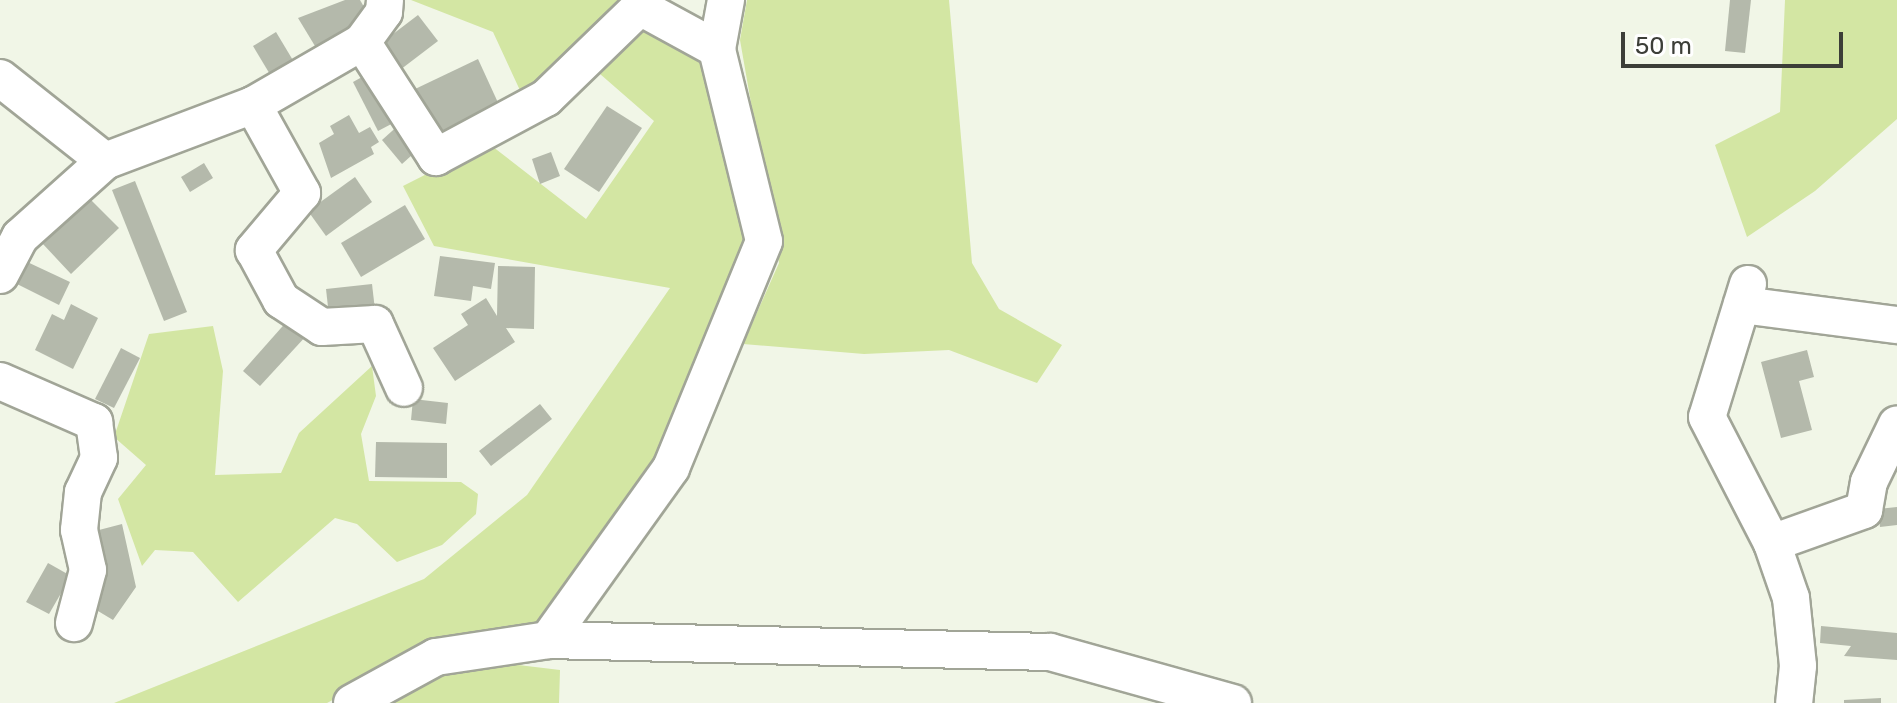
<!DOCTYPE html>
<style>
body{margin:0}
#map{position:relative;width:1897px;height:703px;overflow:hidden;background:#f1f6e7;font-family:Rubik,sans-serif}
div>[style]{position:absolute}
.green>*{inset:0;background:#d3e6a3}
.building>*{inset:0;background:#b4b9ab}
.roads{filter:drop-shadow(2px 0 #a1a597) drop-shadow(-2px 0 #a1a597) drop-shadow(0 2px #a1a597) drop-shadow(0 -2px #a1a597)}
.minor>*{height:36px;margin:-18px;padding:0 18px;transform-origin:18px;border-radius:18px;background:#fff}
span{translate:-50% -50%;white-space:nowrap;text-align:center;line-height:1.15;-webkit-text-stroke:6px #fff;paint-order:stroke}
.scale{position:absolute;left:1621px;top:32px;width:222px;height:36px;box-sizing:border-box;border:4px solid #3c3e38;border-top:0;padding-left:10px;font-size:24px;line-height:28px;white-space:nowrap;color:#3c3e38;-webkit-text-stroke:6px #fff;paint-order:stroke}
</style>
<div id="map">
<div class="green">
<div style="clip-path:polygon(411px 0,638px 0,524px 99px,493px 32px)"></div>
<div style="clip-path:polygon(747px 0,949px 0,972px 263px,999px 309px,1062px 345px,1037px 383px,949px 350px,864px 354px,743px 344px,779px 263px,740px 40px)"></div>
<div style="clip-path:polygon(1785px 0,1897px 0,1897px 119px,1815px 191px,1747px 237px,1715px 145px,1780px 112px)"></div>
<div style="clip-path:polygon(639px 20px,707px 59px,751px 247px,673px 438px,540px 631px,444px 640px,327px 703px,114px 703px,424px 579px,527px 495px,670px 288px,434px 246px,403px 186px,488px 143px,586px 219px,654px 121px,592px 67px)"></div>
<div style="clip-path:polygon(213px 326px,223px 371px,215px 475px,281px 473px,299px 433px,372px 366px,376px 396px,361px 434px,369px 481px,461px 482px,478px 494px,476px 514px,442px 545px,397px 562px,357px 524px,335px 518px,238px 602px,193px 552px,155px 550px,142px 566px,118px 499px,146px 465px,114px 437px,149px 334px)"></div>
<div style="clip-path:polygon(501px 663px,560px 670px,559px 703px,389px 703px,439px 674px)"></div>
</div>
<div class="building">
<div style="clip-path:polygon(345px 0,360px 0,371px 19px,318px 51px,298px 18px)"></div>
<div style="clip-path:polygon(1730px 0,1751px 0,1745px 53px,1725px 51px)"></div>
<div style="clip-path:polygon(418px 15px,438px 41px,396px 73px,376px 47px)"></div>
<div style="clip-path:polygon(276px 32px,297px 67px,274px 81px,253px 46px)"></div>
<div style="clip-path:polygon(478px 59px,500px 107px,434px 137px,413px 90px)"></div>
<div style="clip-path:polygon(373px 71px,399px 120px,378px 131px,353px 82px)"></div>
<div style="clip-path:polygon(607px 106px,642px 128px,599px 192px,564px 169px)"></div>
<div style="clip-path:polygon(349px 115px,359px 133px,370px 127px,379px 142px,371px 147px,374px 154px,331px 178px,319px 143px,334px 134px,330px 126px)"></div>
<div style="clip-path:polygon(401px 123px,421px 147px,402px 164px,382px 140px)"></div>
<div style="clip-path:polygon(551px 152px,560px 176px,540px 184px,532px 159px)"></div>
<div style="clip-path:polygon(204px 163px,213px 178px,190px 192px,181px 177px)"></div>
<div style="clip-path:polygon(355px 177px,372px 202px,326px 236px,308px 211px)"></div>
<div style="clip-path:polygon(135px 181px,187px 312px,164px 321px,112px 190px)"></div>
<div style="clip-path:polygon(89px 198px,119px 228px,71px 274px,42px 243px)"></div>
<div style="clip-path:polygon(405px 205px,425px 239px,361px 277px,341px 243px)"></div>
<div style="clip-path:polygon(440px 256px,495px 263px,491px 289px,473px 286px,471px 301px,434px 296px)"></div>
<div style="clip-path:polygon(23px 260px,70px 282px,59px 305px,13px 282px)"></div>
<div style="clip-path:polygon(498px 266px,535px 267px,534px 329px,506px 328px,515px 342px,455px 381px,433px 348px,468px 325px,461px 314px,486px 298px,497px 316px)"></div>
<div style="clip-path:polygon(372px 284px,375px 310px,329px 316px,326px 289px)"></div>
<div style="clip-path:polygon(71px 304px,98px 318px,73px 369px,35px 350px,52px 314px,64px 320px)"></div>
<div style="clip-path:polygon(289px 319px,307px 335px,260px 386px,243px 371px)"></div>
<div style="clip-path:polygon(121px 348px,140px 358px,114px 408px,95px 399px)"></div>
<div style="clip-path:polygon(1807px 350px,1814px 377px,1799px 381px,1812px 430px,1781px 438px,1761px 362px)"></div>
<div style="clip-path:polygon(413px 399px,448px 403px,446px 424px,411px 420px)"></div>
<div style="clip-path:polygon(540px 404px,552px 419px,491px 466px,479px 451px)"></div>
<div style="clip-path:polygon(376px 442px,447px 443px,447px 478px,375px 477px)"></div>
<div style="clip-path:polygon(1897px 507px,1897px 525px,1880px 527px,1878px 509px)"></div>
<div style="clip-path:polygon(122px 524px,136px 587px,113px 620px,88px 605px,105px 575px,99px 530px)"></div>
<div style="clip-path:polygon(48px 563px,71px 576px,49px 614px,26px 602px)"></div>
<div style="clip-path:polygon(1821px 626px,1897px 633px,1897px 660px,1844px 656px,1851px 646px,1820px 643px)"></div>
<div style="clip-path:polygon(1881px 698px,1881px 703px,1844px 703px,1844px 700px)"></div>
</div>
<div class="roads">
<div class="minor">
<div style="left:385px;top:0;width:12px;rotate:95deg"></div>
<div style="left:384px;top:12px;width:37px;rotate:126deg"></div>
<div style="left:362px;top:42px;width:137px;rotate:57.2deg"></div>
<div style="left:436px;top:157px;width:125px;rotate:-28.2deg"></div>
<div style="left:546px;top:98px;width:131px;rotate:-44.1deg"></div>
<div style="left:640px;top:7px;width:88px;rotate:28.6deg"></div>
<div style="left:0;top:78px;width:134px;rotate:38.3deg"></div>
<div style="left:105px;top:161px;width:158px;rotate:-20.7deg"></div>
<div style="left:253px;top:105px;width:126px;rotate:-30deg"></div>
<div style="left:253px;top:105px;width:101px;rotate:60.9deg"></div>
<div style="left:302px;top:193px;width:75px;rotate:130.1deg"></div>
<div style="left:254px;top:250px;width:57px;rotate:61.6deg"></div>
<div style="left:281px;top:300px;width:49px;rotate:33.4deg"></div>
<div style="left:322px;top:327px;width:53px;rotate:-3.2deg"></div>
<div style="left:375px;top:324px;width:70px;rotate:65.6deg"></div>
<div style="left:0;top:275px;width:43px;rotate:-62.2deg"></div>
<div style="left:20px;top:237px;width:114px;rotate:-41.8deg"></div>
<div style="left:1748px;top:284px;width:139px;rotate:107.1deg"></div>
<div style="left:1707px;top:417px;width:142px;rotate:62.7deg"></div>
<div style="left:1772px;top:543px;width:58px;rotate:70.9deg"></div>
<div style="left:1791px;top:598px;width:68px;rotate:84.1deg"></div>
<div style="left:1798px;top:666px;width:37px;rotate:96deg"></div>
<div style="left:1742px;top:305px;width:156px;rotate:7.4deg"></div>
<div style="left:0;top:381px;width:103px;rotate:23.6deg"></div>
<div style="left:94px;top:422px;width:36px;rotate:82deg"></div>
<div style="left:99px;top:458px;width:38px;rotate:115deg"></div>
<div style="left:83px;top:492px;width:38px;rotate:96deg"></div>
<div style="left:79px;top:530px;width:41px;rotate:77.3deg"></div>
<div style="left:88px;top:570px;width:55px;rotate:104.8deg"></div>
<div style="left:1772px;top:543px;width:98px;rotate:-19.7deg"></div>
<div style="left:1864px;top:510px;width:28px;rotate:-80deg"></div>
<div style="left:1869px;top:482px;width:64px;rotate:-64.2deg"></div>
<div style="left:548px;top:640px;width:211px;rotate:-54.4deg"></div>
<div style="left:671px;top:468px;width:245px;rotate:-67.7deg"></div>
<div style="left:764px;top:241px;width:198px;rotate:-103.8deg"></div>
<div style="left:717px;top:49px;width:50px;rotate:-79.6deg"></div>
<div style="left:352px;top:703px;width:96px;rotate:-28.7deg"></div>
<div style="left:436px;top:657px;width:113px;rotate:-8.6deg"></div>
<div style="left:548px;top:640px;width:502px;rotate:1.37deg"></div>
<div style="left:1050px;top:652px;width:190px;rotate:15.6deg"></div>
</div>
</div>
<div class="scale">50 m</div>
</div>
